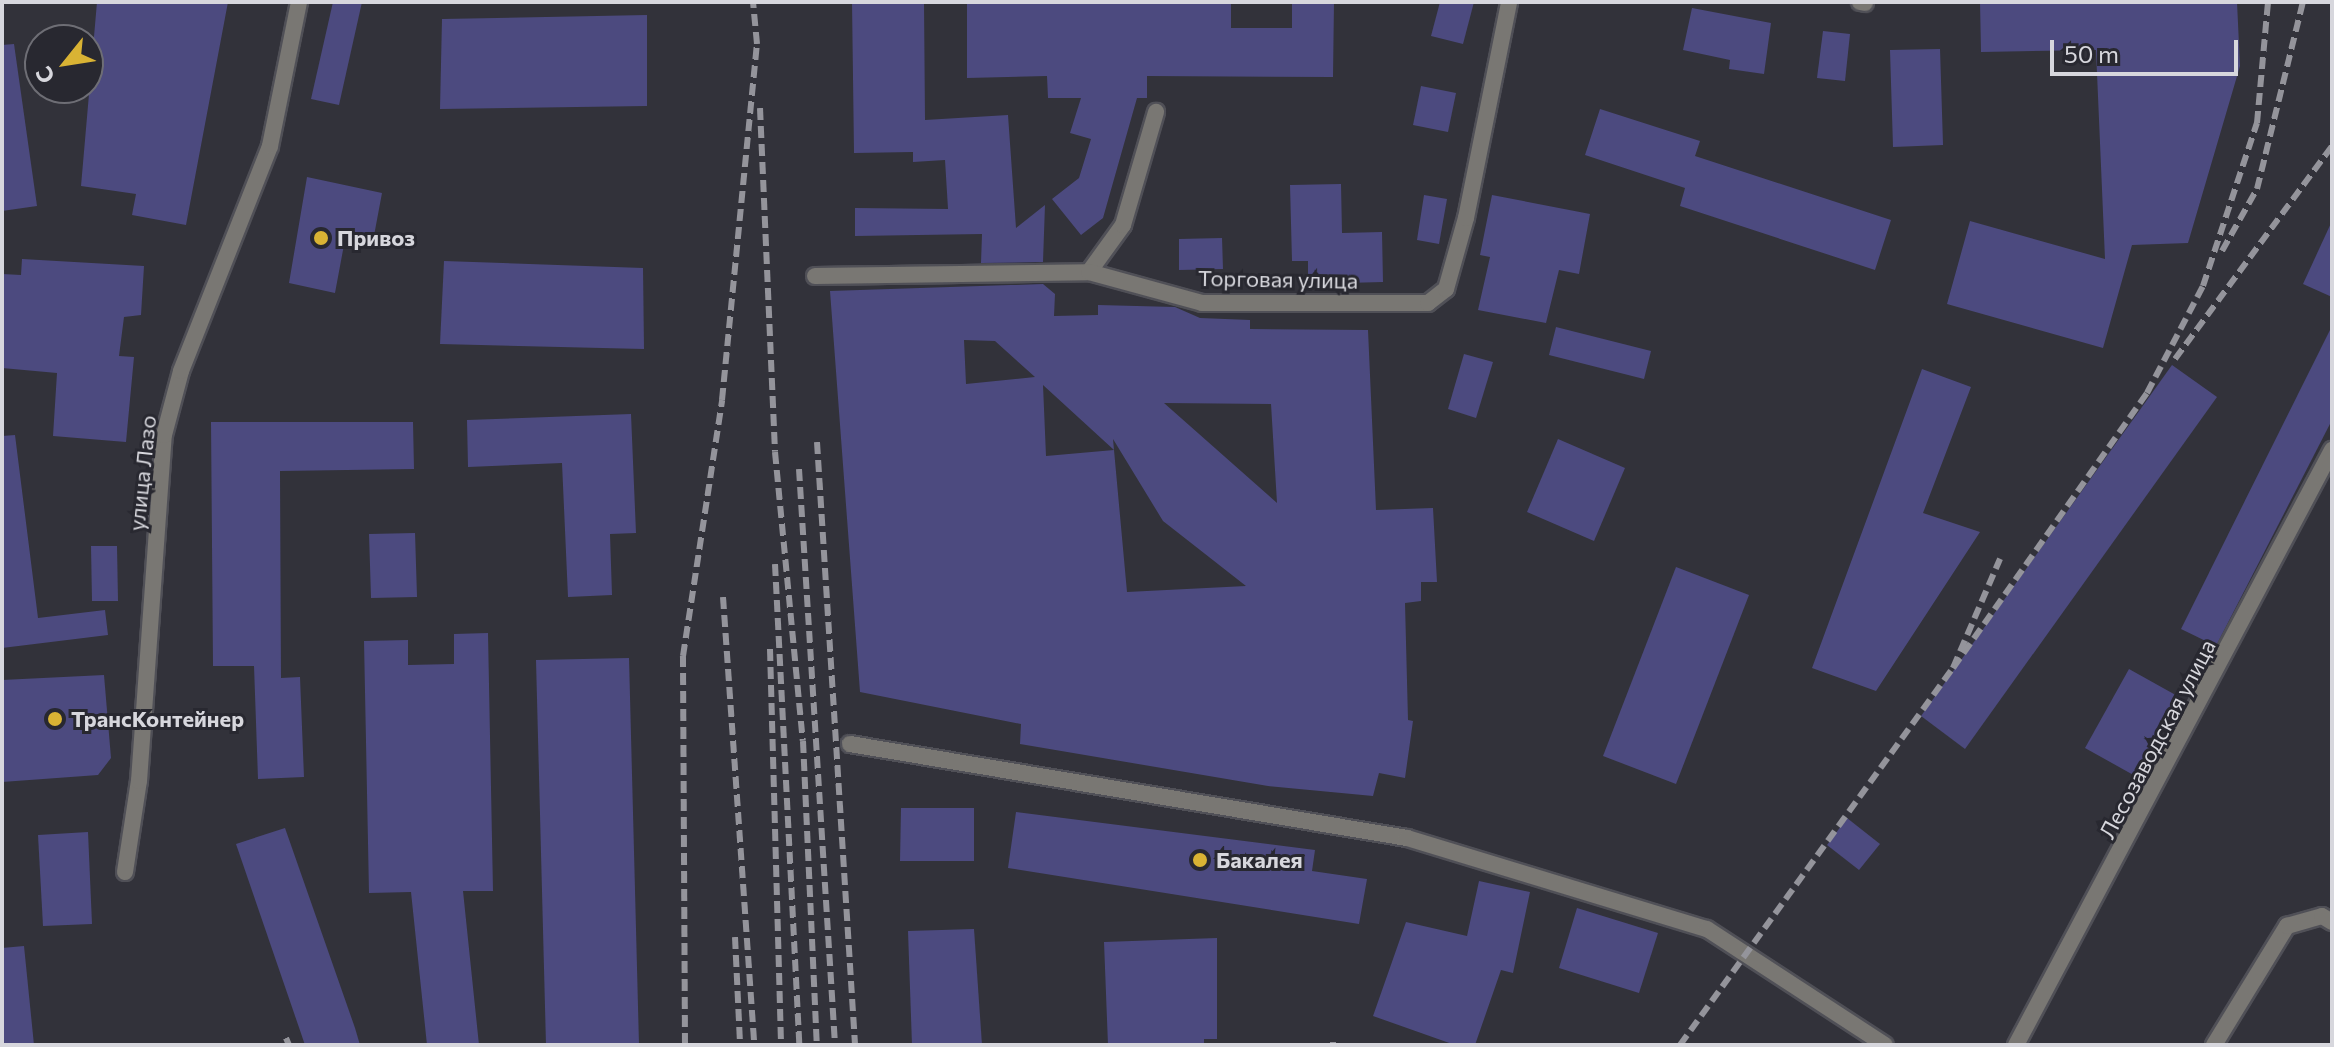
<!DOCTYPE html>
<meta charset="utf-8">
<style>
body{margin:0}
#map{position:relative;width:2334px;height:1047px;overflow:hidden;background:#32323a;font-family:Commissioner,sans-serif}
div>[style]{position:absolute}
.building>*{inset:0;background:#4c4a7f}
.roads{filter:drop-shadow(2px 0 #505057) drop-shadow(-2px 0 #505057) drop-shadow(0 2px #505057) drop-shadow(0 -2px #505057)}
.street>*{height:16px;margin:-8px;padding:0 8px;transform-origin:8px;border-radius:8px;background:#797773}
.rail>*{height:6px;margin-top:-3px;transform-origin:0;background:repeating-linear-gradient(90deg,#94949b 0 12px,transparent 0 18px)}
.dots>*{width:22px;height:22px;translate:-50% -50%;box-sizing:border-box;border:4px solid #282830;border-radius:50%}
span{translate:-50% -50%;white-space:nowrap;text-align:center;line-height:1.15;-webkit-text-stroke:6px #282830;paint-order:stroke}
.poi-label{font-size:22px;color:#d7d7dd;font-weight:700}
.left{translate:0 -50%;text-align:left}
.street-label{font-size:22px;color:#d7d7dd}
.frame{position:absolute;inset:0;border:4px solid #d7d7dd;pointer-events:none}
.north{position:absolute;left:24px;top:24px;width:80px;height:80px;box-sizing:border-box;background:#282830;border:2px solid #6e6e75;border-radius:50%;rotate:240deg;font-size:22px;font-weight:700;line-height:32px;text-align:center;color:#d7d7dd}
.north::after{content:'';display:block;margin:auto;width:28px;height:36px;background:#d9b334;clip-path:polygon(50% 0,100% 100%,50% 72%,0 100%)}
.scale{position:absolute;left:2050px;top:40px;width:188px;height:36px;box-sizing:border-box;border:4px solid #d7d7dd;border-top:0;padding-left:10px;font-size:24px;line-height:28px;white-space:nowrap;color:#d7d7dd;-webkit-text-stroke:6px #282830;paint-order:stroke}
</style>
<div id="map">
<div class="building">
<div style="clip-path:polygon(97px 2px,228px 2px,186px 225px,132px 215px,136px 194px,81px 186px)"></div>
<div style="clip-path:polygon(333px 2px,362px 2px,339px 105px,311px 99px)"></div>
<div style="clip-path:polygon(852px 2px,924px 2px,925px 120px,1008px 115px,1016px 228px,1045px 205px,1043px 262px,981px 263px,982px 234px,855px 236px,855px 208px,948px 209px,945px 160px,913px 162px,913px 152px,854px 153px)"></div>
<div style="clip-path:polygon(967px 2px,1231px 2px,1231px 28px,1292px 28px,1292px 2px,1334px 2px,1333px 77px,1147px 76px,1147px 98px,1137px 98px,1103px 218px,1081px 235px,1052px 199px,1079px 178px,1091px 139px,1070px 133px,1081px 98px,1048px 98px,1047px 76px,967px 78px)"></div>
<div style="clip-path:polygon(1440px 2px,1474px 2px,1463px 44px,1431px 36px)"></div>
<div style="clip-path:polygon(1980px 2px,2237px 2px,2240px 66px,2188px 243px,2132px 245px,2103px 348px,1947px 304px,1970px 221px,2105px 259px,2096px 50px,1981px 52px)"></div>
<div style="clip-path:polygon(1692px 8px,1771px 23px,1764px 74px,1729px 69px,1730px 60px,1683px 50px)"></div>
<div style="clip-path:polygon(647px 15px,647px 106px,440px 109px,442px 19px)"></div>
<div style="clip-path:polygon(1823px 31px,1850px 34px,1845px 81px,1817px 78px)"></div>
<div style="clip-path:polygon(14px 44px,37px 206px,2px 211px,2px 45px)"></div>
<div style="clip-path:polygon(1940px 49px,1943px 145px,1893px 147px,1890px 50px)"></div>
<div style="clip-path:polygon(1421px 86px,1456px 93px,1448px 132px,1413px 125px)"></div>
<div style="clip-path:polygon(1600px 109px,1700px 141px,1695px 156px,1891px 220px,1875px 270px,1680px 206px,1685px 188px,1585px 155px)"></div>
<div style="clip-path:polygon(307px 177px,382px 193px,373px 241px,346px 234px,335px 293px,289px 283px)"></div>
<div style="clip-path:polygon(1341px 184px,1342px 233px,1382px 232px,1383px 282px,1308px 284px,1308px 261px,1292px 261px,1290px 185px)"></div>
<div style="clip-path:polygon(1424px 195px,1447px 199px,1439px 244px,1417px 240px)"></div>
<div style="clip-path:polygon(1492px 195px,1590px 214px,1579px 274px,1559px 270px,1546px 323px,1478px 310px,1490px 257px,1480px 255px)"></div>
<div style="clip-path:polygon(2332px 221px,2332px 297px,2303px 284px)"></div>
<div style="clip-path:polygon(1222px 238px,1223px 269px,1179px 270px,1179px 239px)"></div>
<div style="clip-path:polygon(22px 259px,144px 266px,141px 315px,124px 317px,119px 356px,134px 357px,126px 442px,53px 436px,57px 373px,2px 368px,2px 274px,21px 275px)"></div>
<div style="clip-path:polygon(444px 261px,643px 268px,644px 349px,440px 344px)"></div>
<div style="clip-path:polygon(evenodd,1043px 284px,1055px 294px,1054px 316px,1098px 315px,1098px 305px,1175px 307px,1200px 318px,1250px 320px,1250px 329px,1368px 330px,1376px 510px,1433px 508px,1437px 582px,1421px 582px,1421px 601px,1405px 603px,1408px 720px,1413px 721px,1405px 778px,1379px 773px,1373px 796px,1268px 786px,1020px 744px,1021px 724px,860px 692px,830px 291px,1043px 284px,964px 340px,995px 341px,1035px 377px,966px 384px,964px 340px,1043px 284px,1043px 385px,1114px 450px,1113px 439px,1163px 521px,1246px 586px,1127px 592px,1114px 450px,1046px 456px,1043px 385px,1043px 284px,1164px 403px,1271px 404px,1277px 503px,1164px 403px)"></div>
<div style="clip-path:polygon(2332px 326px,2332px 420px,2216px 646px,2181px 629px)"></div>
<div style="clip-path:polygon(1556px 327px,1651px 351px,1644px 379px,1549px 355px)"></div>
<div style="clip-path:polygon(1464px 354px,1493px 362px,1476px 418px,1448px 409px)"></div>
<div style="clip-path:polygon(2172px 365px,2217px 397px,1965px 749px,1921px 716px)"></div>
<div style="clip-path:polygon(1922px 369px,1971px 387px,1923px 513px,1980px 532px,1876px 691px,1812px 668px)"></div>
<div style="clip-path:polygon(631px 414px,636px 533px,610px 534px,612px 595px,568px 597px,562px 463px,468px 467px,467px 420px)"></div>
<div style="clip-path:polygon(211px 422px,413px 422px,414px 469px,280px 471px,281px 678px,300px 677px,304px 777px,258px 779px,254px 666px,213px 666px)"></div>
<div style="clip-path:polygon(15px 435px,38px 618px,105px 610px,108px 635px,2px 648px,2px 436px)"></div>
<div style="clip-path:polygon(1558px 439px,1625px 468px,1594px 541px,1527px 512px)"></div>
<div style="clip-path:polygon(415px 533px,417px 597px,371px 598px,369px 534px)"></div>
<div style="clip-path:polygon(91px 546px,117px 546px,118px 601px,92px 601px)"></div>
<div style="clip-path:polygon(1676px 567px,1749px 595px,1676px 784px,1603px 756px)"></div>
<div style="clip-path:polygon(488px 633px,493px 891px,463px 891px,479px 1045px,427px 1045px,411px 892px,369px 893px,364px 641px,408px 640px,408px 665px,454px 664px,454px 634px)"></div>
<div style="clip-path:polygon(629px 658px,639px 1045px,546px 1045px,536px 660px)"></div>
<div style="clip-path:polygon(2129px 669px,2181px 698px,2137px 777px,2085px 748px)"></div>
<div style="clip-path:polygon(104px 675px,111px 758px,98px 775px,2px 782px,2px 680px)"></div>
<div style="clip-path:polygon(901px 808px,974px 808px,974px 861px,900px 861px)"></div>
<div style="clip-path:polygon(1016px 812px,1315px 850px,1312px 871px,1367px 879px,1359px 924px,1008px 868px)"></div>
<div style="clip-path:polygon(1847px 818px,1880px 844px,1859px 870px,1827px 845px)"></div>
<div style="clip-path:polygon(285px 828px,355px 1028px,360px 1045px,305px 1045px,236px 844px)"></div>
<div style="clip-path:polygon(88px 832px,92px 924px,43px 926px,38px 835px)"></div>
<div style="clip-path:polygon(1479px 881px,1530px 892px,1513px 973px,1501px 970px,1475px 1045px,1455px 1045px,1373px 1016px,1406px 922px,1467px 936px)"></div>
<div style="clip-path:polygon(1577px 908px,1658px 933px,1639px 993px,1559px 968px)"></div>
<div style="clip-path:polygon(974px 929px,982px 1045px,912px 1045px,908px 931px)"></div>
<div style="clip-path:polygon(1217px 938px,1217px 1039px,1204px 1039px,1204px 1045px,1108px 1045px,1104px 942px)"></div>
<div style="clip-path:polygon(24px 946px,34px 1045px,2px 1045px,2px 948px)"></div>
</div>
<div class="roads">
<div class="street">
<div style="left:1860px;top:2px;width:5px;rotate:11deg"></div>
<div style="left:1089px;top:272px;width:58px;rotate:-54.1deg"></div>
<div style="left:1123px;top:225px;width:118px;rotate:-73.7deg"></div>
<div style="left:815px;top:276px;width:274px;rotate:-0.8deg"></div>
<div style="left:1089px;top:272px;width:117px;rotate:15.3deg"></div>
<div style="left:1202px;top:303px;width:226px"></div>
<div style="left:1428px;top:303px;width:23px;rotate:-38deg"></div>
<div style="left:1446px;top:289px;width:74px;rotate:-74.3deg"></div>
<div style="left:1466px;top:218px;width:220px;rotate:-78.7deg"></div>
<div style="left:850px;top:744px;width:565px;rotate:9.58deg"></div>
<div style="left:1407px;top:838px;width:313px;rotate:16.9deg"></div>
<div style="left:1707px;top:929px;width:212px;rotate:33.1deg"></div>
<div style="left:125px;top:872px;width:92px;rotate:-81.3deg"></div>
<div style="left:139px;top:781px;width:347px;rotate:-85.9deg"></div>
<div style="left:164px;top:435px;width:66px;rotate:-75.1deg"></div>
<div style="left:181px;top:371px;width:242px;rotate:-68.4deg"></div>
<div style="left:270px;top:146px;width:147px;rotate:-78.6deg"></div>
<div style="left:2016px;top:1045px;width:674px;rotate:-62.03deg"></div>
<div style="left:2214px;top:1045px;width:140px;rotate:-58.5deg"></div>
<div style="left:2287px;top:926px;width:36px;rotate:-16deg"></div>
<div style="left:2322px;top:916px;width:12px;rotate:31deg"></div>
</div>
</div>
<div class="rail">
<div style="left:760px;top:108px;width:344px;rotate:87.5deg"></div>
<div style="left:775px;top:452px;width:290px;rotate:84.5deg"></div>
<div style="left:803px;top:741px;width:304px;rotate:87.4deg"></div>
<div style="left:2222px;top:251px;width:71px;rotate:-60.6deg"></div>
<div style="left:2257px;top:189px;width:193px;rotate:-76.2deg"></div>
<div style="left:2175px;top:359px;width:265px;rotate:-53.6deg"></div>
<div style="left:817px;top:442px;width:604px;rotate:86.39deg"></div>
<div style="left:799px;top:469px;width:577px;rotate:86.42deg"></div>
<div style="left:775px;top:564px;width:482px;rotate:87.1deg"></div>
<div style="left:723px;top:597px;width:449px;rotate:86deg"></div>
<div style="left:770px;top:649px;width:396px;rotate:88.4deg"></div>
<div style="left:1953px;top:668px;width:337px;rotate:-54.8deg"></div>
<div style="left:2147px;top:393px;width:121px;rotate:-62.4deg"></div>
<div style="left:2203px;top:286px;width:172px;rotate:-71.7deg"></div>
<div style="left:2257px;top:123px;width:121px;rotate:-84.8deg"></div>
<div style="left:735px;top:937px;width:108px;rotate:87.3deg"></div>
<div style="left:286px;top:1038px;width:8px;rotate:67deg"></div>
<div style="left:685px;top:1045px;width:389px;rotate:-90.3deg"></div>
<div style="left:683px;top:656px;width:259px;rotate:-81.3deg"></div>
<div style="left:722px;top:400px;width:358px;rotate:-84.4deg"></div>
<div style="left:757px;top:44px;width:42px;rotate:-95.4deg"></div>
<div style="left:1333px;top:1045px;width:3px;rotate:-90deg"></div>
<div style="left:1680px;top:1045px;width:465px;rotate:-54.1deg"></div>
<div style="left:1953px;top:668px;width:119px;rotate:-66.7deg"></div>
</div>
<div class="dots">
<div style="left:321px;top:238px;background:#d9b334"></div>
<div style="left:55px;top:719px;background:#d9b334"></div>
<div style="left:1200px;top:860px;background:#d9b334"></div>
</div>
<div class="poi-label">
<span class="left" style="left:337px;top:238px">Привоз</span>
<span class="left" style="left:71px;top:719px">ТрансКонтейнер</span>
<span class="left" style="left:1216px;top:860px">Бакалея</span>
</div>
<div class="street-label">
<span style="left:1278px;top:279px;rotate:1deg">Торговая улица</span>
<span style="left:142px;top:473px;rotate:-84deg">улица Лазо</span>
<span style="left:2157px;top:739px;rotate:-62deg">Лесозаводская улица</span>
</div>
<div class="frame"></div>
<div class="north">С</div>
<div class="scale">50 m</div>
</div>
